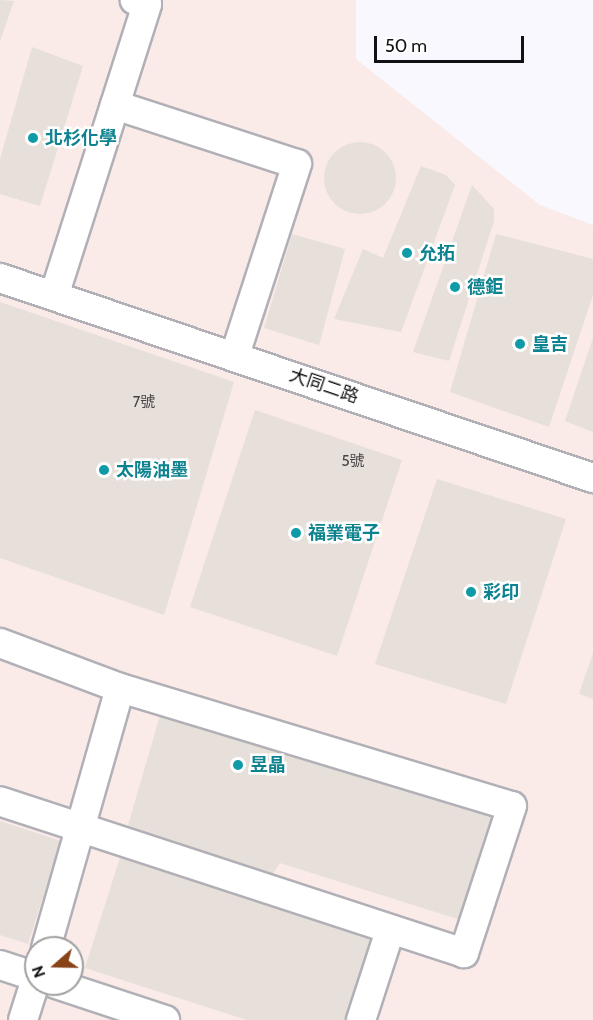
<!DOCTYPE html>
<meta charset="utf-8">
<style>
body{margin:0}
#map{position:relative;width:593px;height:1020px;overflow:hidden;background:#f9f8fe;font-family:Cabin,"Noto Sans TC",sans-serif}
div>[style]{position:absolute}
.industrial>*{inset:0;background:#fbebe8}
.building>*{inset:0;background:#e6dfda}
.round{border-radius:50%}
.roads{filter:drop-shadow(2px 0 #b1b0b7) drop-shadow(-2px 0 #b1b0b7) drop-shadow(0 2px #b1b0b7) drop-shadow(0 -2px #b1b0b7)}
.minor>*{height:28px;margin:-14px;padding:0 14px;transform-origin:14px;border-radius:14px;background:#fff}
.dots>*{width:16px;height:16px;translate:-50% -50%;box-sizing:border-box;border:3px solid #fff;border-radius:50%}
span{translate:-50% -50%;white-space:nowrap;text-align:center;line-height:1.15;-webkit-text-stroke:5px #fff;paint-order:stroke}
.number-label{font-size:15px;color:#474546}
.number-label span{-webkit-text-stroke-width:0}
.culture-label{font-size:18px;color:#0d838f;font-weight:700}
.left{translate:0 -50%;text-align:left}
.street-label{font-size:18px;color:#121214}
.north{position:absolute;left:24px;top:936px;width:60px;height:60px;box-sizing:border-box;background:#fff;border:2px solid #a0a0a1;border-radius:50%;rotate:250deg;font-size:16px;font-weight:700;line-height:24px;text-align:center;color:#121214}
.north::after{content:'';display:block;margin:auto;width:21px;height:27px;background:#884319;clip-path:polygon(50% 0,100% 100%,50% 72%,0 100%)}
.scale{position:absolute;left:374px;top:36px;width:150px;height:27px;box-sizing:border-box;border:3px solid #121214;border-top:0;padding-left:8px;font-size:18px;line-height:21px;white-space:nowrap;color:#121214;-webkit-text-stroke:4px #fff;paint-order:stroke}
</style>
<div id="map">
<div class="industrial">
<div style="clip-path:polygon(evenodd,0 0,356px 0,356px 59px,540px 205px,593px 225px,593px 1020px,0 1020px,0 0,36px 948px,72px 948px,72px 984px,36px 984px,36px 948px)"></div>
</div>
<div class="building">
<div style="clip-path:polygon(0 0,14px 1px,0 41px)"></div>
<div style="clip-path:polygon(32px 47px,83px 66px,40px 206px,0 194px,0 159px)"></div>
<div class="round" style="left:324px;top:142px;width:72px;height:72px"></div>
<div style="clip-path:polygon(421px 166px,446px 175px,455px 185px,401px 332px,334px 319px,363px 249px,383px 258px)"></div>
<div style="clip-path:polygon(472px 185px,494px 209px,494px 221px,449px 361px,413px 352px)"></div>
<div style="clip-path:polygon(292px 234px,345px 249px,319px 345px,264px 328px)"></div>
<div style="clip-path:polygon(496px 234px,593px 259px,593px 295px,549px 427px,450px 392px)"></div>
<div style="clip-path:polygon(0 302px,234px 382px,164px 615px,0 558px)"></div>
<div style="clip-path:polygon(593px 338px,593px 432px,565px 421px)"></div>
<div style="clip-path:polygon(255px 410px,402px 460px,337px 656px,190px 607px)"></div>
<div style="clip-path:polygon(437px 479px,566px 519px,506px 704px,375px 664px)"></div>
<div style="clip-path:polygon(593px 653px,593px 699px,579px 694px)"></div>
<div style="clip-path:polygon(161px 712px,501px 818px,467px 922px,280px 863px,272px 875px,127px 829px)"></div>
<div style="clip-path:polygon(0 821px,61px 841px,28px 944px,0 935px)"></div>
<div style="clip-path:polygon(122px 851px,378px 933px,350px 1020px,247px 1020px,85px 968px)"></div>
</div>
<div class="roads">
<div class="minor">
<div style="left:115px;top:105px;width:191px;rotate:18deg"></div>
<div style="left:297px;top:164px;width:201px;rotate:108deg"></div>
<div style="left:0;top:278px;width:626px;rotate:18.64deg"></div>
<div style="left:54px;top:296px;width:306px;rotate:-72.3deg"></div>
<div style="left:147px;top:4px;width:13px;rotate:-162deg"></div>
<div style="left:0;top:643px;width:128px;rotate:20.6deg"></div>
<div style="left:120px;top:688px;width:409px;rotate:16.8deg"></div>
<div style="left:512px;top:806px;width:155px;rotate:108.1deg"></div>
<div style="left:464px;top:953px;width:488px;rotate:-161.9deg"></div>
<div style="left:46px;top:948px;width:270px;rotate:-74.1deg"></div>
<div style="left:0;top:965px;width:38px;rotate:18deg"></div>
<div style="left:56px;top:984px;width:115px;rotate:18.3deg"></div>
<div style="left:23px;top:1020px;width:43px;rotate:-72.4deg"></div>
<div style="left:361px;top:1020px;width:94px;rotate:-72deg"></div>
</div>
</div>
<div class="dots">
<div style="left:33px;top:138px;background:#0f9aa8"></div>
<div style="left:407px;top:253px;background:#0f9aa8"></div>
<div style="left:455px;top:287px;background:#0f9aa8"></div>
<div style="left:520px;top:344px;background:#0f9aa8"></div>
<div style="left:104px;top:470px;background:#0f9aa8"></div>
<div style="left:296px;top:533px;background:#0f9aa8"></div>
<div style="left:471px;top:592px;background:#0f9aa8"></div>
<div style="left:238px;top:765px;background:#0f9aa8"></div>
</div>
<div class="number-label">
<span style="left:144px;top:403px">7號</span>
<span style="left:353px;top:462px">5號</span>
</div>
<div class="culture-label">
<span class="left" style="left:45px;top:138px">北杉化學</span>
<span class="left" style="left:419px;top:253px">允拓</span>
<span class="left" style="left:467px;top:287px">德鉅</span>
<span class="left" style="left:532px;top:344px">皇吉</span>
<span class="left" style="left:116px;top:470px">太陽油墨</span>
<span class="left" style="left:308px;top:533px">福業電子</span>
<span class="left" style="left:483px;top:592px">彩印</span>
<span class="left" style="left:250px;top:765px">昱晶</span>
</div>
<div class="street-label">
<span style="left:324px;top:386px;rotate:19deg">大同二路</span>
</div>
<div class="north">N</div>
<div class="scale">50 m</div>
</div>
